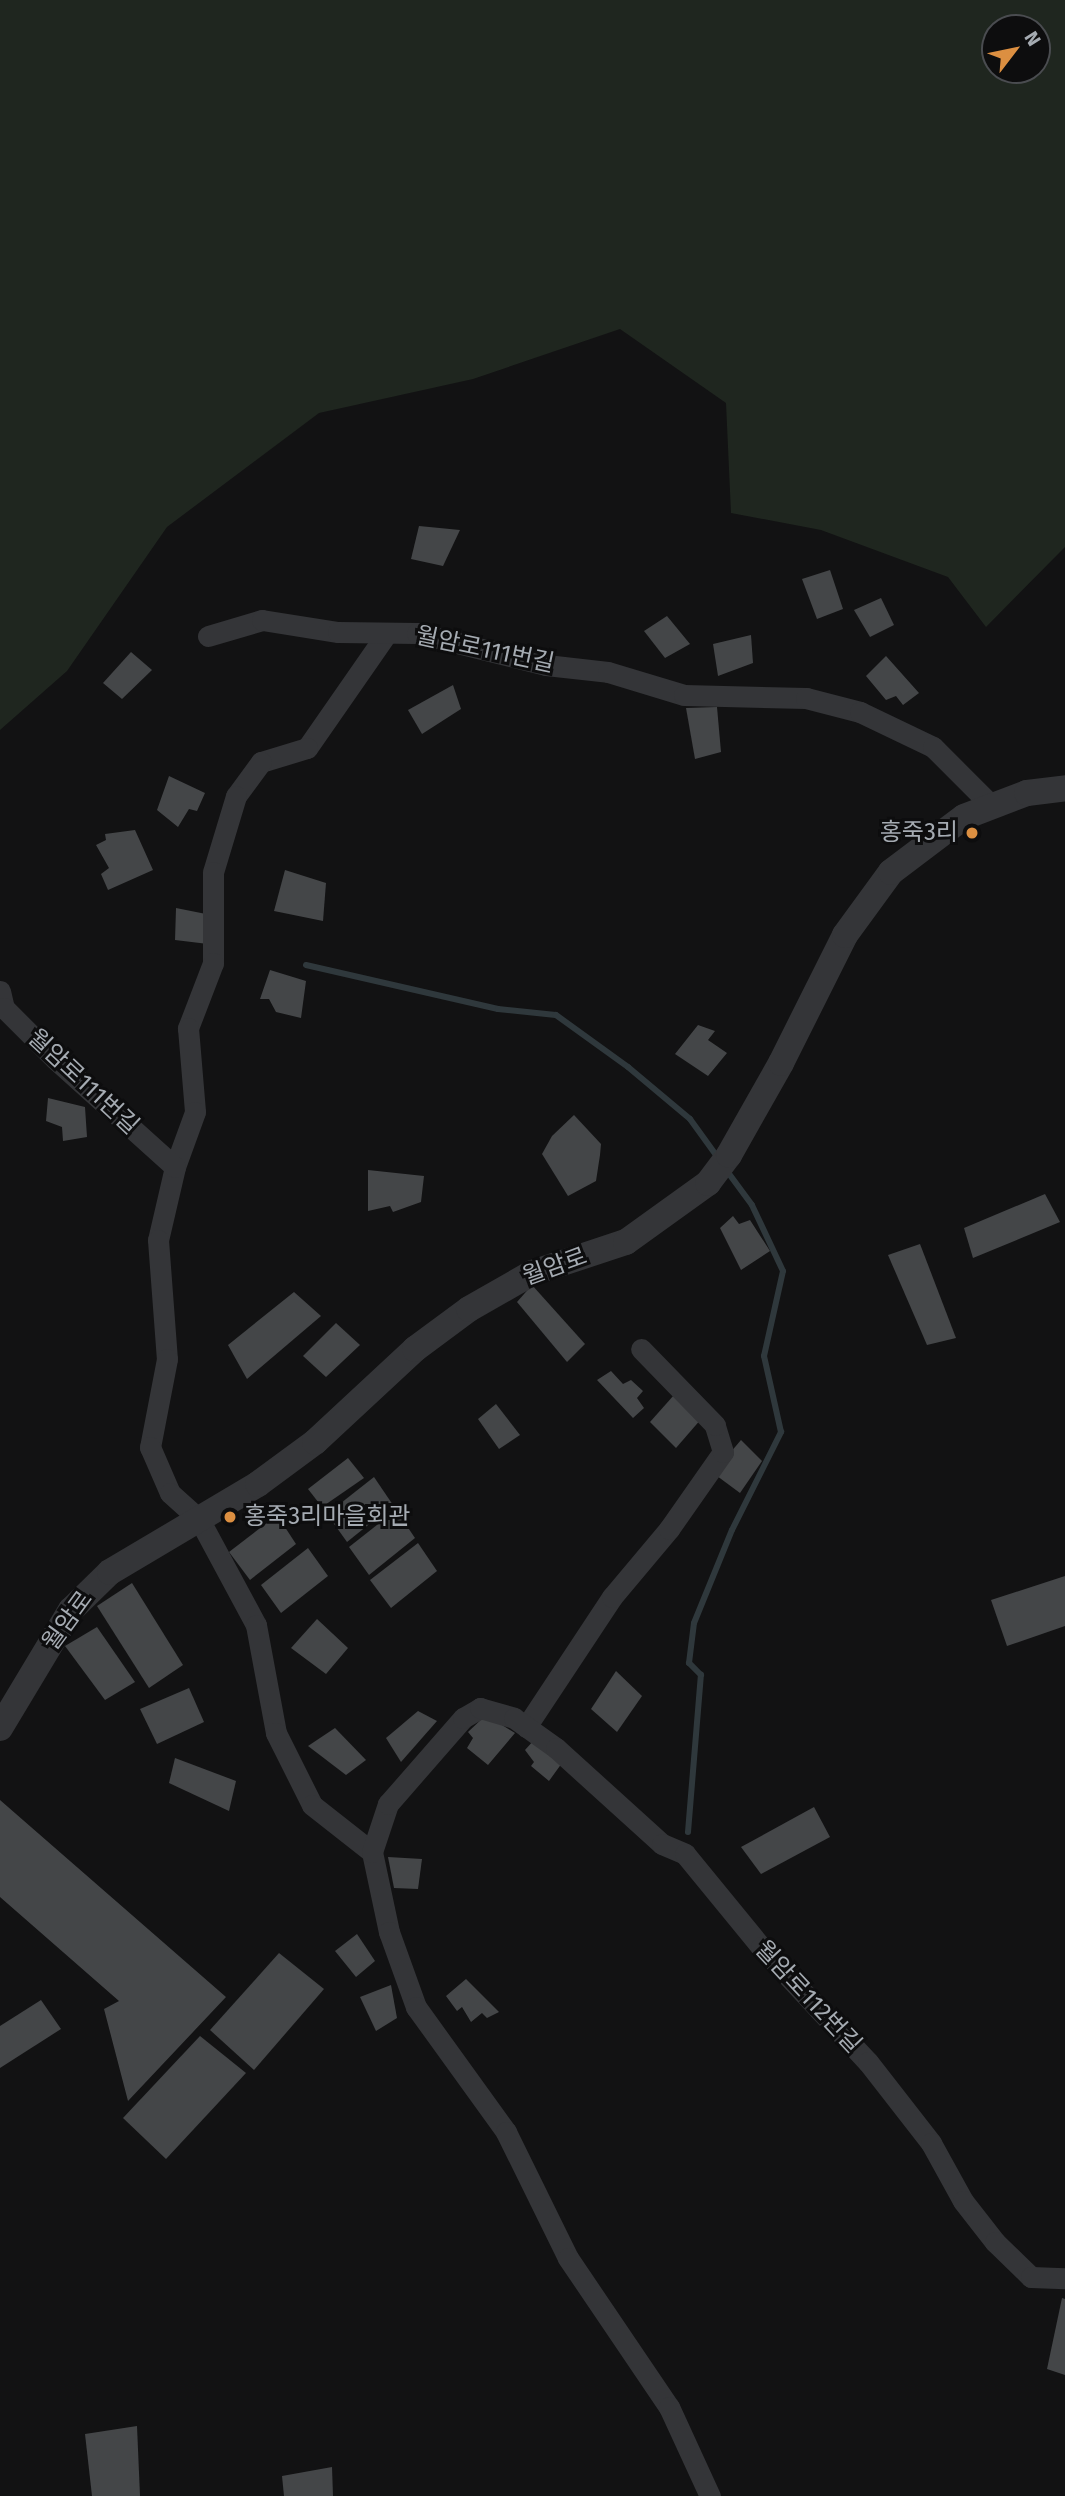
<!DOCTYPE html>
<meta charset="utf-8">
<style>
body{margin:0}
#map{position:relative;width:1065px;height:2496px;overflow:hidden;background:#121213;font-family:"Fira Sans","Noto Sans KR",sans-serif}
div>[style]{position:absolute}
.green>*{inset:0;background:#1f261f}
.stream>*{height:6px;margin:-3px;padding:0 3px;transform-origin:3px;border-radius:3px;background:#2f383c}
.building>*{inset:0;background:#444648}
.minor>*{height:21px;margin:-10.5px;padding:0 10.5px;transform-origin:10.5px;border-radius:10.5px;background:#343538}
.tertiary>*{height:26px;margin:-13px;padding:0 13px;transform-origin:13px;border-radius:13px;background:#343538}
.dots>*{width:19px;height:19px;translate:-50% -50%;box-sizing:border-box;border:4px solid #0d0d0e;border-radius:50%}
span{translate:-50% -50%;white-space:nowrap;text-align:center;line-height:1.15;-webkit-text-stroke:6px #0d0d0e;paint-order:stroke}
.street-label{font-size:24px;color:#a5abb2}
.poi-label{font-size:24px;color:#a5abb2}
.right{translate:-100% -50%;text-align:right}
.left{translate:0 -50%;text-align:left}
.north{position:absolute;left:981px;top:14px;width:70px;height:70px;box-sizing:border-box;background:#0d0d0e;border:2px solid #4a4c50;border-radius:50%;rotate:58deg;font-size:19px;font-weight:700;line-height:28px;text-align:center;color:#a5abb2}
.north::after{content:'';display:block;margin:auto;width:24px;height:32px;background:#dc8f41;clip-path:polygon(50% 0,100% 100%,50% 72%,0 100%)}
</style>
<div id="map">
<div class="green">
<div style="clip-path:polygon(evenodd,0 0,1065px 0,1065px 547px,986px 627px,948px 577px,821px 530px,731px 513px,726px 403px,620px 329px,473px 379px,319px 413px,167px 527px,67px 671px,0 730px,0 0,995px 28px,1037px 28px,1037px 70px,995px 70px,995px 28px)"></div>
</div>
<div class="stream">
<div style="left:306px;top:965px;width:197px;rotate:12.9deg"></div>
<div style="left:498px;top:1009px;width:58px;rotate:5.9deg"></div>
<div style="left:556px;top:1015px;width:89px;rotate:35.8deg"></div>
<div style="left:628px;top:1067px;width:81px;rotate:40deg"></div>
<div style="left:690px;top:1119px;width:49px;rotate:54.1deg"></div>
<div style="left:688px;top:1832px;width:158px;rotate:-85.3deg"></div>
<div style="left:701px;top:1675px;width:17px;rotate:-135deg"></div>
<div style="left:689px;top:1663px;width:40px;rotate:-82.9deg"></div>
<div style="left:694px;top:1623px;width:100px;rotate:-67.8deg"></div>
<div style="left:732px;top:1530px;width:110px;rotate:-63.4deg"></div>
<div style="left:781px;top:1432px;width:78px;rotate:-102.6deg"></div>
<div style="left:764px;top:1356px;width:87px;rotate:-77.4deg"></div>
<div style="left:783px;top:1271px;width:73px;rotate:-115.2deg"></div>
<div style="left:752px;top:1205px;width:42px;rotate:-126.3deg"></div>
</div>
<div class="building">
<div style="clip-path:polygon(419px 526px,460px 530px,443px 566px,411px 559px)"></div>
<div style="clip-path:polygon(830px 570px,843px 609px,817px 619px,802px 579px)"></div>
<div style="clip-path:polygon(881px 598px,894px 625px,870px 637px,854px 610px)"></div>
<div style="clip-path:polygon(667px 616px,690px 644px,665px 658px,644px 631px)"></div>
<div style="clip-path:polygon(751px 635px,753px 663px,718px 676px,713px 644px)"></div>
<div style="clip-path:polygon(131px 652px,152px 670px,122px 699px,103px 683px)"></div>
<div style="clip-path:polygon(886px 656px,919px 693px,903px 705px,896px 696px,886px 700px,866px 676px)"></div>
<div style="clip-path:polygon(453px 685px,461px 709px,422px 734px,408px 710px)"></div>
<div style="clip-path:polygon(717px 707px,721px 752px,695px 759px,686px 708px)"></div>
<div style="clip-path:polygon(169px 776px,205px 793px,197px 811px,189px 809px,178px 827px,157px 810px)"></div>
<div style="clip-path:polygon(135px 830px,153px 870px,108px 890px,101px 874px,109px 868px,96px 845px,106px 840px,105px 834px)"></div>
<div style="clip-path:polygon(285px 870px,326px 883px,323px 921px,274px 911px)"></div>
<div style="clip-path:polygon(176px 908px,206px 914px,208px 944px,175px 940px)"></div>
<div style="clip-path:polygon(270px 970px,306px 981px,301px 1018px,276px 1012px,269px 999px,260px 999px)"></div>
<div style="clip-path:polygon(698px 1025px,715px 1031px,708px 1040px,727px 1053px,708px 1076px,675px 1054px)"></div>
<div style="clip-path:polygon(48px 1098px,85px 1107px,87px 1137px,63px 1141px,62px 1127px,46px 1121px)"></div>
<div style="clip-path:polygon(574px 1115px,601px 1144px,600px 1155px,596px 1181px,568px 1196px,542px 1154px,552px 1136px)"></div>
<div style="clip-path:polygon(368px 1170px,424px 1176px,421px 1202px,393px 1212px,390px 1206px,368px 1211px)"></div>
<div style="clip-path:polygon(1045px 1194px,1060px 1222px,973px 1258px,964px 1228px)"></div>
<div style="clip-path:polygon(733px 1216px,739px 1224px,750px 1220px,770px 1251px,741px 1270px,720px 1228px)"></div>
<div style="clip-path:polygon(920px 1244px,956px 1338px,927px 1345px,888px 1255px)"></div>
<div style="clip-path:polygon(532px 1285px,585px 1344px,567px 1362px,517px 1302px)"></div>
<div style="clip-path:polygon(294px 1292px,321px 1316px,247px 1379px,228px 1345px)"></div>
<div style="clip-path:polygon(336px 1323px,360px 1345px,326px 1377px,303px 1356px)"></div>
<div style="clip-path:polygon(611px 1371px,623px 1384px,631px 1380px,643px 1391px,637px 1398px,644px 1408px,633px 1418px,597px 1380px)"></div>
<div style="clip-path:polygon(674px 1395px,702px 1418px,676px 1448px,650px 1422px)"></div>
<div style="clip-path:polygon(496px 1404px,520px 1435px,499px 1449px,478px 1419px)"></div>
<div style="clip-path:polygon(741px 1440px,762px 1461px,740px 1493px,713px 1473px)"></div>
<div style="clip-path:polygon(348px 1458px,364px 1478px,322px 1507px,308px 1489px)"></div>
<div style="clip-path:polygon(374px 1477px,393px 1505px,347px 1542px,327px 1514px)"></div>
<div style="clip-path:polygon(396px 1510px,415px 1538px,369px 1575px,349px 1547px)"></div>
<div style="clip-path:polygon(277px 1515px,296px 1544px,250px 1580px,229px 1552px)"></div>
<div style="clip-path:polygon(418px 1543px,437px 1571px,391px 1608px,370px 1580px)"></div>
<div style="clip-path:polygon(308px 1548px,328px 1576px,281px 1613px,261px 1585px)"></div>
<div style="clip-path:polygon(1065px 1576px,1065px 1626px,1007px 1646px,991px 1600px)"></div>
<div style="clip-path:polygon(132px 1583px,183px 1665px,149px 1688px,97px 1606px)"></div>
<div style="clip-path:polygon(317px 1619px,348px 1648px,326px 1674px,291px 1648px)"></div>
<div style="clip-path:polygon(97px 1627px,135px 1682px,105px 1700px,65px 1646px)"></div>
<div style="clip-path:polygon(616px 1671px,642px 1696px,617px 1732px,591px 1709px)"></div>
<div style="clip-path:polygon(189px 1688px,204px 1722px,157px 1744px,140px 1709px)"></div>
<div style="clip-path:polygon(418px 1711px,437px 1721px,401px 1762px,386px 1738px)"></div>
<div style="clip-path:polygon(486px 1715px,515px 1733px,488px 1765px,467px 1748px,473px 1738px,468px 1732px)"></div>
<div style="clip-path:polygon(335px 1728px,366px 1760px,346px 1775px,308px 1746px)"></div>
<div style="clip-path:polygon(534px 1740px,562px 1763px,549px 1781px,531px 1766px,534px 1762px,525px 1750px)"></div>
<div style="clip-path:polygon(175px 1758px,236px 1781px,229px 1811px,169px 1783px)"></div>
<div style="clip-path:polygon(0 1800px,226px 1997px,128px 2101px,104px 2009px,119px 2001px,0 1897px)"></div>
<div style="clip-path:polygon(814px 1807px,830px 1837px,761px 1874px,741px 1847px)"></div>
<div style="clip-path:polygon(388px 1857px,422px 1859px,418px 1889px,394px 1888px)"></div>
<div style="clip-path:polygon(357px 1934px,375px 1961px,356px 1977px,335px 1951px)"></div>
<div style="clip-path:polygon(279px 1953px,324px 1989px,254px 2070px,210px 2030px)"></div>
<div style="clip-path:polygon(466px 1979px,499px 2012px,487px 2018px,482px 2013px,471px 2022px,462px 2007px,457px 2011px,446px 1996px)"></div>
<div style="clip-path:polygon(391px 1985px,397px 2018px,376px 2031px,360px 1997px)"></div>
<div style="clip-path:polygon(41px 2000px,61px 2029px,0 2068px,0 2026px)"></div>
<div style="clip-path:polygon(200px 2036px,246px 2073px,166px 2159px,123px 2118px)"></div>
<div style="clip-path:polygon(1062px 2298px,1065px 2299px,1065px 2375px,1047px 2369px)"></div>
<div style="clip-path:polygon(137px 2426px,140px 2496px,92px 2496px,85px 2434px)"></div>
<div style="clip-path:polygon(332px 2467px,333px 2496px,284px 2496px,282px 2476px)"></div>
</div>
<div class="minor">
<div style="left:387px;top:633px;width:140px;rotate:124.8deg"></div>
<div style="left:307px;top:748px;width:48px;rotate:163.1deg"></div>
<div style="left:261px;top:762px;width:42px;rotate:126.3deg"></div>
<div style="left:236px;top:796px;width:79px;rotate:106.8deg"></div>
<div style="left:213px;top:872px;width:91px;rotate:90deg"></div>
<div style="left:213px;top:963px;width:70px;rotate:111deg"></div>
<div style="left:188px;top:1028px;width:84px;rotate:85.2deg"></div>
<div style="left:195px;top:1112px;width:59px;rotate:110deg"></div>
<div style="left:175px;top:1167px;width:75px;rotate:103.1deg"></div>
<div style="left:158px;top:1240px;width:119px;rotate:85.7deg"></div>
<div style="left:167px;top:1359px;width:90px;rotate:100.9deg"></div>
<div style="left:150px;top:1447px;width:50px;rotate:66.5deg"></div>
<div style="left:170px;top:1493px;width:39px;rotate:42deg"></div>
<div style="left:199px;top:1519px;width:120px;rotate:61.7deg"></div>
<div style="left:256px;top:1625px;width:110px;rotate:79.5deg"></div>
<div style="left:276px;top:1733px;width:80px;rotate:63.4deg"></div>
<div style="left:312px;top:1805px;width:76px;rotate:38.1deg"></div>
<div style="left:372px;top:1852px;width:82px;rotate:78deg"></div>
<div style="left:389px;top:1932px;width:80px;rotate:70.2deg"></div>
<div style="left:416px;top:2007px;width:154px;rotate:54.2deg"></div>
<div style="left:506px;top:2132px;width:140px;rotate:63.8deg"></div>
<div style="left:568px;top:2258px;width:180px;rotate:55.9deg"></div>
<div style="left:669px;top:2407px;width:98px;rotate:65.3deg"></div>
<div style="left:208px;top:636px;width:56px;rotate:-16.5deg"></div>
<div style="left:262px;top:620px;width:77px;rotate:9deg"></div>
<div style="left:338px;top:632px;width:79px;rotate:0.7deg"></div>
<div style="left:417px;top:633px;width:133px;rotate:13.9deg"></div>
<div style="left:546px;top:665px;width:62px;rotate:6.4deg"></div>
<div style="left:608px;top:672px;width:79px;rotate:16.8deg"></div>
<div style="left:684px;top:695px;width:122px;rotate:1.4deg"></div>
<div style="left:806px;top:698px;width:56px;rotate:14.5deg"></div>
<div style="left:860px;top:712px;width:81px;rotate:25.6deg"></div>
<div style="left:933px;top:747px;width:82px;rotate:45deg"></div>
<div style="left:0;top:991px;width:17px;rotate:77deg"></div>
<div style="left:4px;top:1008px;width:72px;rotate:45deg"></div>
<div style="left:55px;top:1059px;width:161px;rotate:42deg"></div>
<div style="left:526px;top:1727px;width:156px;rotate:-56.5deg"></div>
<div style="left:612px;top:1597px;width:89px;rotate:-50deg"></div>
<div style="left:669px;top:1529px;width:94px;rotate:-55deg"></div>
<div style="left:723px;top:1452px;width:28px;rotate:-107deg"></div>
<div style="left:715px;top:1425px;width:106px;rotate:-134.2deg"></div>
<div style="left:372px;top:1852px;width:51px;rotate:-71.6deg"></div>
<div style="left:388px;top:1804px;width:114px;rotate:-48.9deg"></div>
<div style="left:463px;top:1718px;width:20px;rotate:-30deg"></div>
<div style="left:480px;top:1708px;width:35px;rotate:16deg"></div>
<div style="left:514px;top:1718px;width:52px;rotate:35.5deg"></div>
<div style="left:556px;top:1748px;width:143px;rotate:42.2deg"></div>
<div style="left:662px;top:1844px;width:25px;rotate:23deg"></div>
<div style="left:685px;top:1854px;width:120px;rotate:50.7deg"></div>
<div style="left:761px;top:1947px;width:157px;rotate:47.1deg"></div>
<div style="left:868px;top:2062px;width:103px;rotate:52.1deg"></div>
<div style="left:931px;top:2143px;width:66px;rotate:61.1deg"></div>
<div style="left:963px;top:2201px;width:52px;rotate:52deg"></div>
<div style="left:995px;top:2242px;width:50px;rotate:44.2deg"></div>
<div style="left:1031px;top:2277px;width:34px;rotate:2deg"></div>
</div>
<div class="tertiary">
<div style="left:0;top:1728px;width:138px;rotate:-59deg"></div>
<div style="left:71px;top:1610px;width:54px;rotate:-44.3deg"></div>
<div style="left:110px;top:1572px;width:172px;rotate:-30.7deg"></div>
<div style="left:258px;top:1484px;width:71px;rotate:-36.4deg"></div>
<div style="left:315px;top:1442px;width:137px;rotate:-42.9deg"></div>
<div style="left:415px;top:1349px;width:67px;rotate:-36.5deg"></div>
<div style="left:469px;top:1309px;width:73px;rotate:-29.7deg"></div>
<div style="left:532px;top:1273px;width:99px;rotate:-18.3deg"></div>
<div style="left:626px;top:1242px;width:101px;rotate:-35.7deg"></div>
<div style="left:708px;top:1183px;width:35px;rotate:-53deg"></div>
<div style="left:729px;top:1155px;width:106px;rotate:-60.5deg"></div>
<div style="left:781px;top:1063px;width:143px;rotate:-63.4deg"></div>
<div style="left:845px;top:935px;width:78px;rotate:-53.9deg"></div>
<div style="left:891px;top:872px;width:91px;rotate:-37deg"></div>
<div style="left:964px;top:817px;width:67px;rotate:-20.9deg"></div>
<div style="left:1027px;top:793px;width:38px;rotate:-7deg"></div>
</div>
<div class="dots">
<div style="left:972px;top:833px;background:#dc8f41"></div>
<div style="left:230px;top:1517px;background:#dc8f41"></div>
</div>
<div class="street-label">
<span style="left:485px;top:650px;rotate:12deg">월암로111번길</span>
<span style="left:83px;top:1082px;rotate:43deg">월암로111번길</span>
<span style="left:555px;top:1267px;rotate:-20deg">월암로</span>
<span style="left:68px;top:1621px;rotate:-54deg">월암로</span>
<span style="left:808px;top:1997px;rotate:47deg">월암로112번길</span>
</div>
<div class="poi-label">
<span class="right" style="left:958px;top:833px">홍죽3리</span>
<span class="left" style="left:244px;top:1517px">홍죽3리마을회관</span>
</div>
<div class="north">N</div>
</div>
